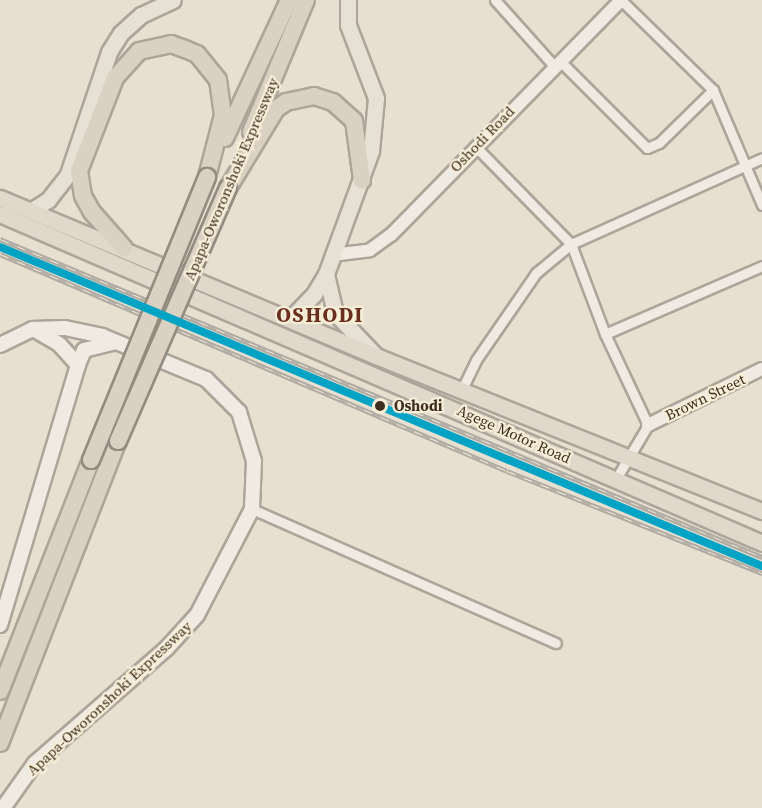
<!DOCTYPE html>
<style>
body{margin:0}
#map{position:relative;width:762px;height:808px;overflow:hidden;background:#e7e0d1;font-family:"Source Serif 4",serif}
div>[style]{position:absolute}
.roads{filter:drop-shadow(2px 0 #ada599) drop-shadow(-2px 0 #ada599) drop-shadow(0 2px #ada599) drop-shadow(0 -2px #ada599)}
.minor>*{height:9px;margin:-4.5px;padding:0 4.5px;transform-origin:4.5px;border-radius:4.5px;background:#efebe3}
.tertiary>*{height:12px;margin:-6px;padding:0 6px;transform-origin:6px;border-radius:6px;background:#efebe3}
.secondary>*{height:14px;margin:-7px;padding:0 7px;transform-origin:7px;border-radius:7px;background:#efebe3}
.primary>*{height:15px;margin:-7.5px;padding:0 7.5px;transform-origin:7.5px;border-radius:7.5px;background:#e6e1d4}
.trunk>*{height:15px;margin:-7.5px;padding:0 7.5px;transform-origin:7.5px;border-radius:7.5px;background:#e0d9cb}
.motorway>*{height:16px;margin:-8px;padding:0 8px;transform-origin:8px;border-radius:8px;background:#dad1c2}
.rail>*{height:5px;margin-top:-2.5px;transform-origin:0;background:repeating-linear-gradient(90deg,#f7eed8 0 9px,#afaaa2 0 18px);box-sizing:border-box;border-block:2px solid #afaaa2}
.bridges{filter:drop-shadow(2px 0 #928b80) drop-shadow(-2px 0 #928b80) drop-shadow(0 2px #928b80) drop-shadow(0 -2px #928b80)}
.motorway-bridge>*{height:16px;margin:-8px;padding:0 8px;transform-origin:8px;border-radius:8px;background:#dad1c2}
.rail-1>*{height:8px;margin:-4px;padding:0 4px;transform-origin:4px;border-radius:4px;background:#03a3c5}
.dots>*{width:16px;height:16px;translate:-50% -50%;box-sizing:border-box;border:3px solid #f7eed8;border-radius:50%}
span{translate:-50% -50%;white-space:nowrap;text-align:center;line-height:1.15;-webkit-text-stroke:4.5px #f7eed8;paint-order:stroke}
.street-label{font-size:15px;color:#3d2e20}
.stop-label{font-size:15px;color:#3d2e20;font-weight:700}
.left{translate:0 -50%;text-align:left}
.district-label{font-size:21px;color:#6b2e1e;font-weight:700;letter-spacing:1.5px}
</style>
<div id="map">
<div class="roads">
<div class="minor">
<div style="left:495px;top:0;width:89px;rotate:48.2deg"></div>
<div style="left:621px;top:0;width:129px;rotate:44.4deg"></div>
<div style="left:713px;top:90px;width:125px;rotate:66.9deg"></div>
<div style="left:560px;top:61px;width:123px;rotate:45deg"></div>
<div style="left:647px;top:148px;width:13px;rotate:-23deg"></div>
<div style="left:659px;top:143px;width:76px;rotate:-44.5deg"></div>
<div style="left:475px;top:146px;width:137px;rotate:45.6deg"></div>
<div style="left:571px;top:244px;width:96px;rotate:69.3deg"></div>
<div style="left:605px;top:334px;width:101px;rotate:64.7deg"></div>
<div style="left:648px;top:425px;width:63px;rotate:120.7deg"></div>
<div style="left:605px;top:334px;width:171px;rotate:-23.4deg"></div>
<div style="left:462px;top:389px;width:32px;rotate:-64deg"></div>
<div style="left:476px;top:360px;width:106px;rotate:-55.4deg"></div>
<div style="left:536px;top:273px;width:45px;rotate:-39.6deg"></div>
<div style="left:571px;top:244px;width:209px;rotate:-24.2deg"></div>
<div style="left:252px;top:509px;width:332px;rotate:23.8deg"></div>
</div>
<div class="tertiary">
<div style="left:332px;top:255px;width:38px;rotate:-7deg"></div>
<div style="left:370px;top:250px;width:26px;rotate:-36deg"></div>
<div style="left:391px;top:235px;width:329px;rotate:-45.6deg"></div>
<div style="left:648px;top:425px;width:127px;rotate:-26.2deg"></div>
</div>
<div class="secondary">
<div style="left:0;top:345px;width:37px;rotate:-26deg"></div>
<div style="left:33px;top:329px;width:32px;rotate:-2deg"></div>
<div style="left:65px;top:328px;width:38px;rotate:12deg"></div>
<div style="left:102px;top:336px;width:113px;rotate:22.5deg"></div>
<div style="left:206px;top:379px;width:47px;rotate:45deg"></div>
<div style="left:239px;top:412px;width:51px;rotate:73deg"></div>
<div style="left:254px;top:461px;width:48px;rotate:92.4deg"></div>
<div style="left:252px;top:509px;width:119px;rotate:117.4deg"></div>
<div style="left:197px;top:615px;width:45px;rotate:132.3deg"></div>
<div style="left:167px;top:648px;width:175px;rotate:138.9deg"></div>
<div style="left:35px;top:763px;width:55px;rotate:125.4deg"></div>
<div style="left:78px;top:365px;width:16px;rotate:-68deg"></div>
<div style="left:84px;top:350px;width:30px;rotate:-14deg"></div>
<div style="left:0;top:625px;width:271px;rotate:-73.3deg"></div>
<div style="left:78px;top:365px;width:28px;rotate:-132deg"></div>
<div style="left:59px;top:344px;width:30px;rotate:-150deg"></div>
</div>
<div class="primary">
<div style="left:32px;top:210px;width:19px;rotate:-32deg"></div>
<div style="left:48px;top:200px;width:33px;rotate:-52deg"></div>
<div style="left:68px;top:174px;width:129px;rotate:-71.4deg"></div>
<div style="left:109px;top:52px;width:22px;rotate:-58deg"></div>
<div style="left:121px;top:33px;width:27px;rotate:-42deg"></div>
<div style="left:141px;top:15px;width:35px;rotate:-25deg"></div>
<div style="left:326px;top:274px;width:40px;rotate:77deg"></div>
<div style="left:335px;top:313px;width:57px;rotate:46.4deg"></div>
<div style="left:290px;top:319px;width:35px;rotate:-46deg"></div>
<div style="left:314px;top:294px;width:23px;rotate:-59deg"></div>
<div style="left:326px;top:274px;width:131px;rotate:-69.9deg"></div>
<div style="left:371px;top:151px;width:53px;rotate:-84.6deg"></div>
<div style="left:376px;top:98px;width:78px;rotate:-111deg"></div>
<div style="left:348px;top:25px;width:25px;rotate:-90deg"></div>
</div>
<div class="trunk">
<div style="left:0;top:198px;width:408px;rotate:22.8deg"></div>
<div style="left:376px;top:356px;width:416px;rotate:21.9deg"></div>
<div style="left:0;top:214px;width:830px;rotate:23.35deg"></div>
</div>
<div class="motorway">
<div style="left:251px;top:132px;width:143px;rotate:-67.4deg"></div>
<div style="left:225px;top:138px;width:152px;rotate:-65.1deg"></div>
<div style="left:228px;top:188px;width:92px;rotate:-58.7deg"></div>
<div style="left:276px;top:109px;width:12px;rotate:-35deg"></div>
<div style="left:286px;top:102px;width:29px;rotate:-12deg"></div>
<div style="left:314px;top:96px;width:20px;rotate:18deg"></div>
<div style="left:333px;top:102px;width:28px;rotate:42deg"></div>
<div style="left:354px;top:121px;width:60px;rotate:82.3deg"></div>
<div style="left:124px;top:248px;width:48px;rotate:-131.6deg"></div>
<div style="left:92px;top:212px;width:18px;rotate:-119deg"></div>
<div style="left:83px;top:196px;width:25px;rotate:-99deg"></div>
<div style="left:79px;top:171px;width:100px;rotate:-68.8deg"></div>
<div style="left:115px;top:78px;width:36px;rotate:-48deg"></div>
<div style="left:139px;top:51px;width:33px;rotate:-12deg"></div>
<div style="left:171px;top:44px;width:15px;rotate:20deg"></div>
<div style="left:185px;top:49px;width:13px;rotate:23deg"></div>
<div style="left:197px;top:54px;width:33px;rotate:51deg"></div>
<div style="left:218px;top:80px;width:35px;rotate:82deg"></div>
<div style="left:223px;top:115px;width:64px;rotate:104.5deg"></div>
<div style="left:0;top:691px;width:248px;rotate:-68.5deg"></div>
<div style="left:0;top:743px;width:324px;rotate:-68.7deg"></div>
</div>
</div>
<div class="rail">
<div style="left:0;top:239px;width:826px;rotate:22.65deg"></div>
<div style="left:0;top:254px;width:551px;rotate:23.17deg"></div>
<div style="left:507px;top:471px;width:275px;rotate:21.8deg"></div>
</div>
<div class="bridges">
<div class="motorway-bridge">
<div style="left:118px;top:441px;width:276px;rotate:-66.5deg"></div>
<div style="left:91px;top:460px;width:306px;rotate:-67.7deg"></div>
</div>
</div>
<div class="rail-1">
<div style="left:0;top:247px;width:826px;rotate:22.72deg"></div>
</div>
<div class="dots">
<div style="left:380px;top:406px;background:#3d2e20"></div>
</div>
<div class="street-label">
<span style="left:482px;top:139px;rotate:-46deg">Oshodi Road</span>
<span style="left:231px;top:179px;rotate:-67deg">Apapa-Oworonshoki Expressway</span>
<span style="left:705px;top:397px;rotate:-26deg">Brown Street</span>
<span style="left:514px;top:434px;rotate:24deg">Agege Motor Road</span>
<span style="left:109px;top:698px;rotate:-43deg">Apapa-Oworonshoki Expressway</span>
</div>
<div class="stop-label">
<span class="left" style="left:394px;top:406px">Oshodi</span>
</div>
<div class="district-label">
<span style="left:320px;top:315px">OSHODI</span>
</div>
</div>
